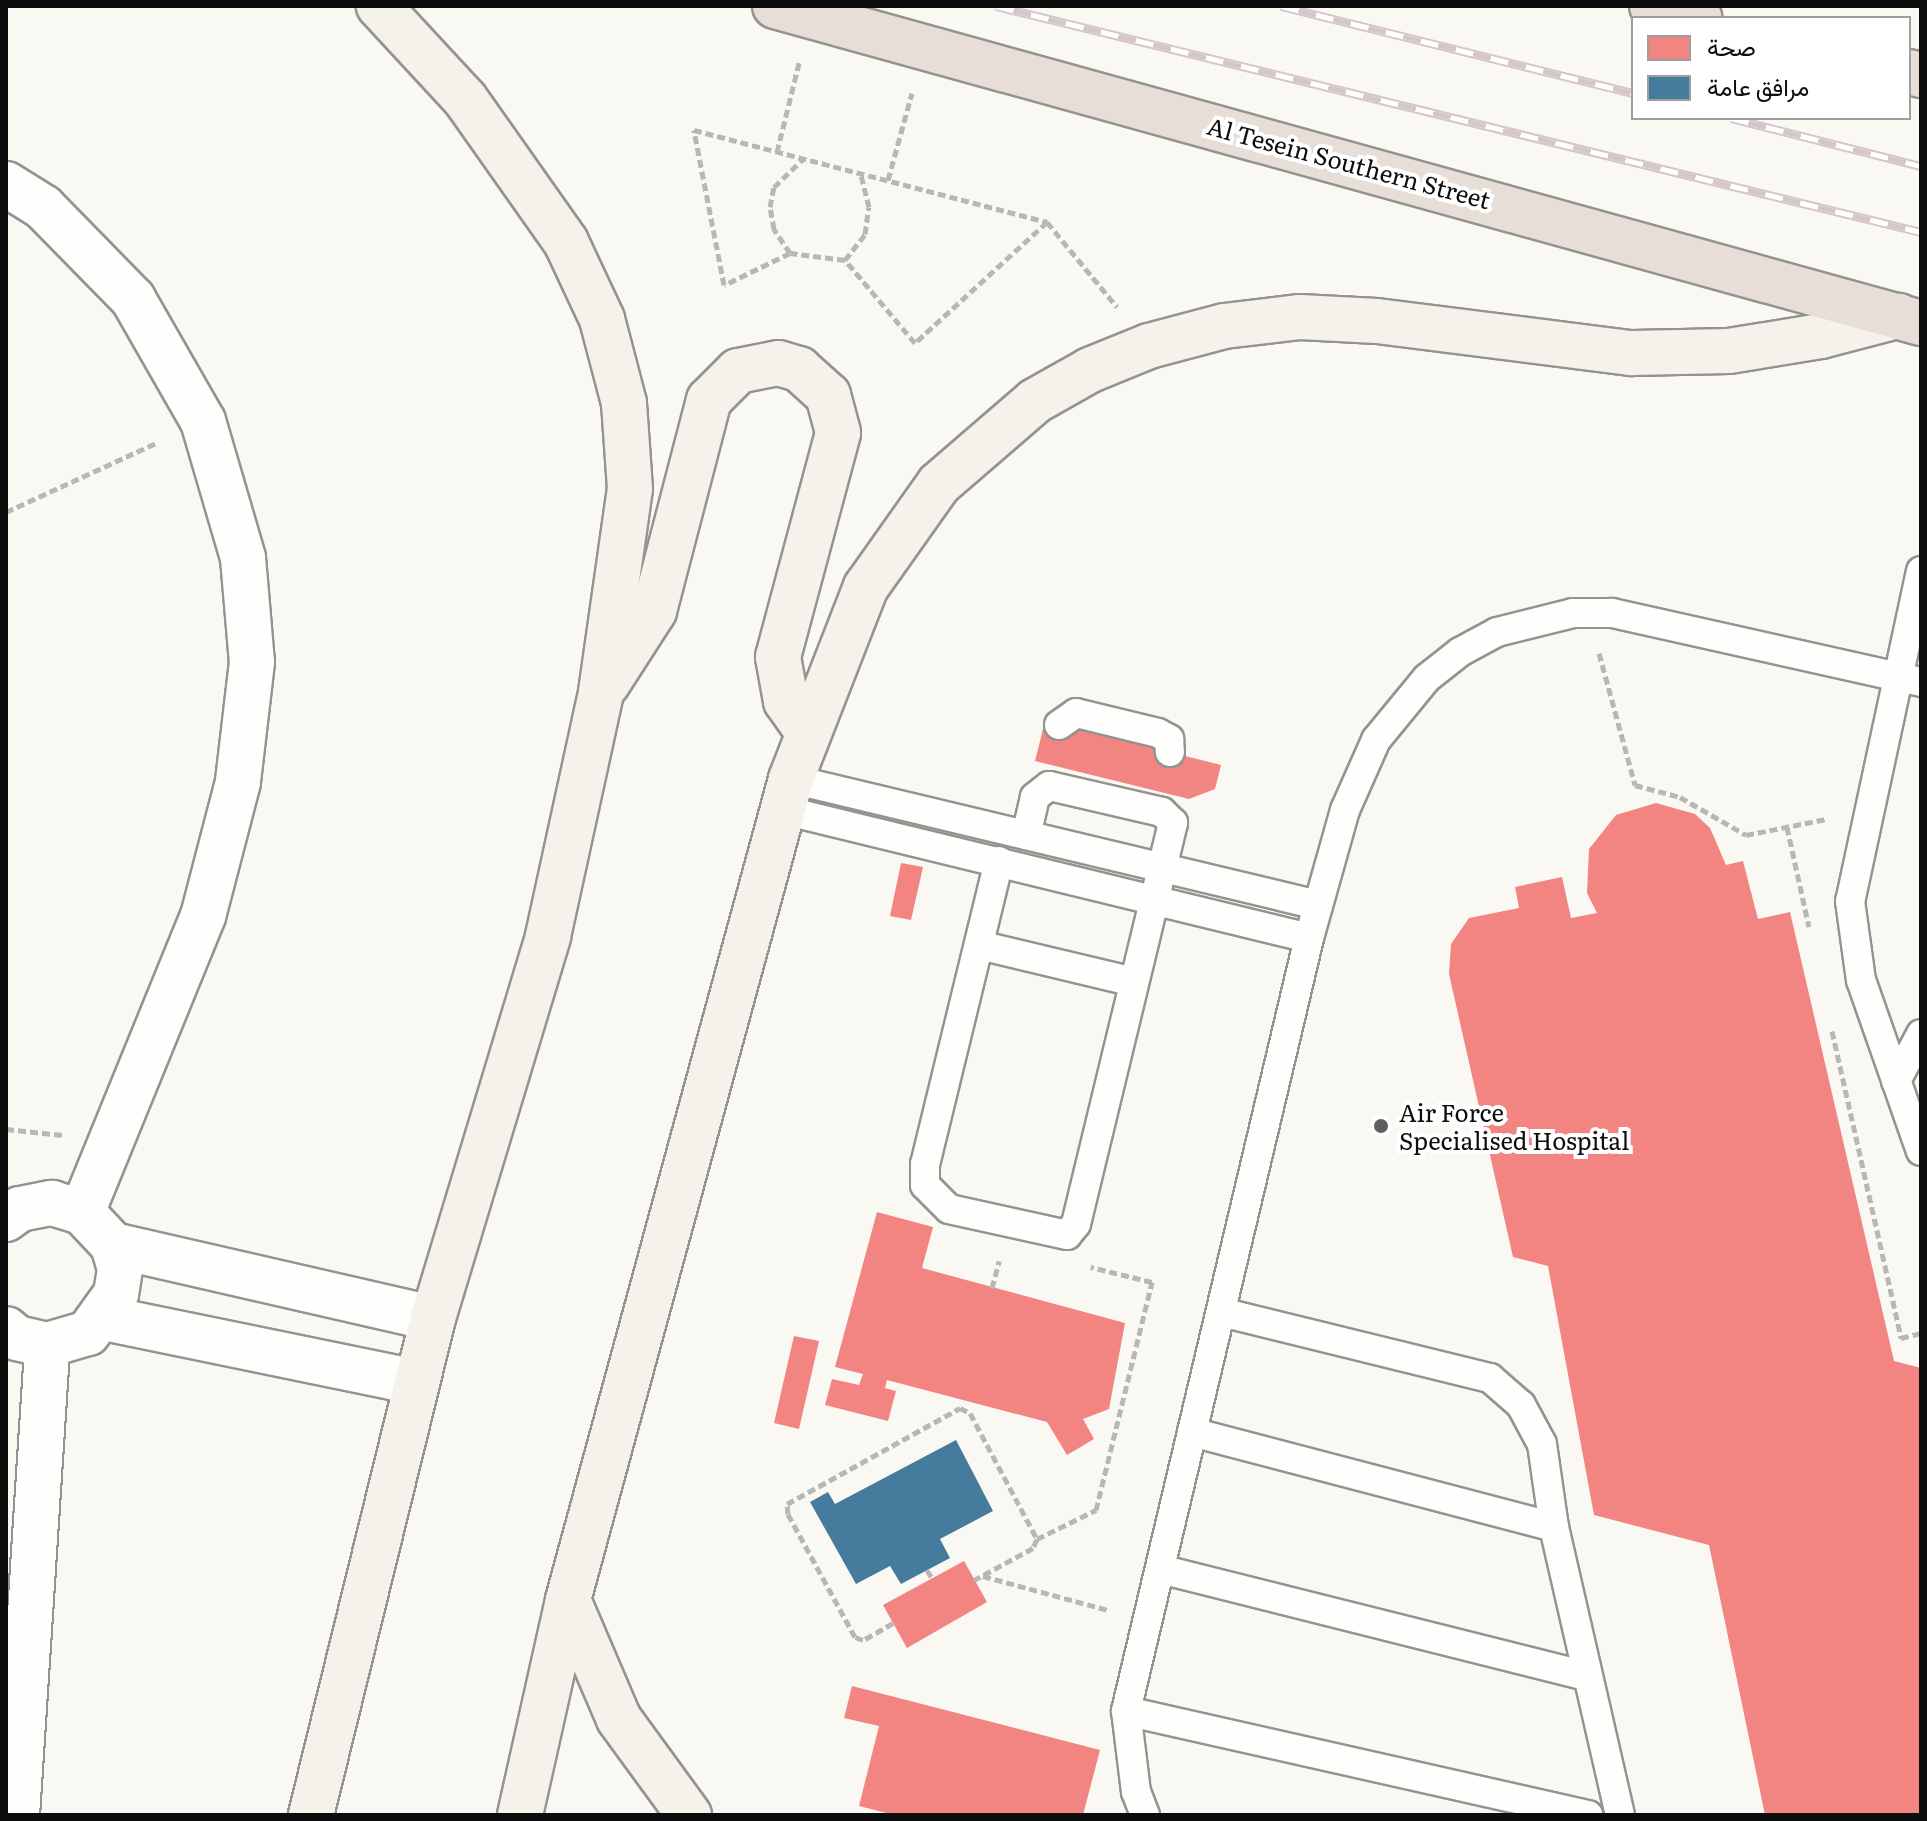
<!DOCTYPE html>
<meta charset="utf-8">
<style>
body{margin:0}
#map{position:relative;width:1927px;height:1821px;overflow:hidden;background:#faf8f2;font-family:Literata,Vazirmatn,serif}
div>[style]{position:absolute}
.health>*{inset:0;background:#f28482}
.public>*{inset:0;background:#457b9d}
.path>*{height:5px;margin-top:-2.5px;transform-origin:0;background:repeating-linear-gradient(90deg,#b8b7b6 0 8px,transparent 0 12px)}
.roads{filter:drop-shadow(2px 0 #949390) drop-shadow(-2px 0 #949390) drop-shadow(0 2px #949390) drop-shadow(0 -2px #949390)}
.lane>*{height:28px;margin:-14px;padding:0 14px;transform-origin:14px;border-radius:14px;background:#fefefd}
.street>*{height:44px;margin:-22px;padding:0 22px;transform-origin:22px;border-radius:22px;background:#fefefd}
.secondary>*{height:44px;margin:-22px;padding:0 22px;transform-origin:22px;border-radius:22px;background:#f4f2ea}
.highway>*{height:44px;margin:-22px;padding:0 22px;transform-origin:22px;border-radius:22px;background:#e7ded7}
.rail>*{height:9px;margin-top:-4.5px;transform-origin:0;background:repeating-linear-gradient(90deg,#fff 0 18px,#d5c7c8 0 36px);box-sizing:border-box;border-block:2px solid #d5c7c8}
.dots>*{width:22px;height:22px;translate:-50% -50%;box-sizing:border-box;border:4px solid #fff;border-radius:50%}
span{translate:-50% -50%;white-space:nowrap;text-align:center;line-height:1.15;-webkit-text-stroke:8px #fff;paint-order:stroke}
.street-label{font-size:24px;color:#0d0d0d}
.poi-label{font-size:24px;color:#0d0d0d}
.left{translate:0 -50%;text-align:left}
.frame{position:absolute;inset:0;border:8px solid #0d0d0d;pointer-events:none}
.legend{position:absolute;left:1631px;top:16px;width:280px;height:104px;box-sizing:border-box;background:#fff;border:2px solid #9e9e9e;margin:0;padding:10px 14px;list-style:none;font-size:24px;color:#0d0d0d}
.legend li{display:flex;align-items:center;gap:16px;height:40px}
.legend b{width:40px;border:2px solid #9e9e9e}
</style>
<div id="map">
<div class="health">
<div style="clip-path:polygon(1045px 721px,1221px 765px,1215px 789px,1189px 799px,1035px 761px)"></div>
<div style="clip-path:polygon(1656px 803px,1695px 814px,1710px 828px,1726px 865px,1743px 861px,1758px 919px,1790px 912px,1894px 1361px,1921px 1368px,1921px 1815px,1765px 1815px,1709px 1545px,1594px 1515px,1548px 1266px,1513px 1257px,1449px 974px,1451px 944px,1469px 918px,1519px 908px,1515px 887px,1562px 877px,1571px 918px,1597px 913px,1587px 893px,1589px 849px,1616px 815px)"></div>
<div style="clip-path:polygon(901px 863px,923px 867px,911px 920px,890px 916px)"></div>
<div style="clip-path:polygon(877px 1212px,933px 1227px,922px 1268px,1125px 1323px,1109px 1409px,1083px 1419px,1094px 1439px,1067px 1455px,1047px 1422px,887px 1380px,885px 1388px,896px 1391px,888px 1421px,825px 1405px,832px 1379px,859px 1385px,863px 1374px,835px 1367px)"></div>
<div style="clip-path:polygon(794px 1336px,819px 1341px,799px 1429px,774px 1423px)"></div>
<div style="clip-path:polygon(964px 1561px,987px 1602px,907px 1648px,883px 1605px)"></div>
<div style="clip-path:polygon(852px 1686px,1100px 1750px,1083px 1815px,894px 1815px,859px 1806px,879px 1726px,844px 1718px)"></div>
</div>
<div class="public">
<div style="clip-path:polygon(956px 1440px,993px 1511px,940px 1539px,950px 1558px,901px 1584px,890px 1566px,856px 1584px,810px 1502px,828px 1492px,835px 1504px)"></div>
</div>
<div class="path">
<div style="left:777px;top:152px;width:92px;rotate:-76.1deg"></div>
<div style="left:888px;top:180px;width:90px;rotate:-74.6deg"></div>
<div style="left:1047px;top:222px;width:179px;rotate:137.5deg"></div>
<div style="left:915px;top:343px;width:109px;rotate:-130.1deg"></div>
<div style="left:845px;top:260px;width:55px;rotate:-172.7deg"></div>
<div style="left:790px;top:253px;width:73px;rotate:154.1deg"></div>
<div style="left:724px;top:285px;width:158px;rotate:-101deg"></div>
<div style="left:694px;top:130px;width:365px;rotate:14.6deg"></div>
<div style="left:1047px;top:222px;width:110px;rotate:50.5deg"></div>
<div style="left:790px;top:253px;width:29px;rotate:-124deg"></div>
<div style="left:774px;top:229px;width:22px;rotate:-100deg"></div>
<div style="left:770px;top:207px;width:20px;rotate:-79deg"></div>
<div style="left:774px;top:187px;width:40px;rotate:-44deg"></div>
<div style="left:845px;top:260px;width:33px;rotate:-52deg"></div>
<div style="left:865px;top:234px;width:27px;rotate:-82deg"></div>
<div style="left:869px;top:207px;width:34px;rotate:-104deg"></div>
<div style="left:6px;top:512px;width:167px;rotate:-24.7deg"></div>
<div style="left:1599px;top:653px;width:137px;rotate:74.7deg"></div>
<div style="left:1635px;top:785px;width:47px;rotate:14.9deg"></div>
<div style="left:1680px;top:797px;width:76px;rotate:29.9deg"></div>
<div style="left:1746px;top:835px;width:82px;rotate:-11.3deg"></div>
<div style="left:1787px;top:827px;width:102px;rotate:77.6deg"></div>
<div style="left:1832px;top:1031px;width:315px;rotate:77.3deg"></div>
<div style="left:1901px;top:1338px;width:21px;rotate:-14deg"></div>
<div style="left:6px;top:1129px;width:57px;rotate:6deg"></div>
<div style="left:992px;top:1288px;width:28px;rotate:-75deg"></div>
<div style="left:1037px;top:1539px;width:66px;rotate:-26.2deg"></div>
<div style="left:1096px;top:1510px;width:235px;rotate:-76.2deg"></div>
<div style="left:1152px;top:1282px;width:63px;rotate:-166.2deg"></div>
<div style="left:927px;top:1570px;width:9px;rotate:58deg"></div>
<div style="left:983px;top:1576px;width:130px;rotate:15.2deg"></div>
<div style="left:893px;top:1623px;width:34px;rotate:150deg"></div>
<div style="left:863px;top:1640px;width:9px;rotate:-159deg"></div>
<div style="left:855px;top:1637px;width:140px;rotate:-118.6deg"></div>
<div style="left:788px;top:1514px;width:10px;rotate:-96deg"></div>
<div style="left:787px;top:1504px;width:198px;rotate:-29deg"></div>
<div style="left:960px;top:1408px;width:11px;rotate:27deg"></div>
<div style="left:970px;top:1413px;width:143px;rotate:62deg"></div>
<div style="left:1037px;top:1539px;width:10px;rotate:114deg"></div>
<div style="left:1033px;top:1548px;width:67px;rotate:151.5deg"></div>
</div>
<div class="roads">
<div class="lane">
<div style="left:1921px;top:571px;width:338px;rotate:102.1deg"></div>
<div style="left:1850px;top:901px;width:80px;rotate:82.1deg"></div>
<div style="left:1861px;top:980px;width:181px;rotate:70.7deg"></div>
<div style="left:1059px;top:725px;width:21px;rotate:-35deg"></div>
<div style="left:1076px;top:713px;width:84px;rotate:13.7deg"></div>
<div style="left:1158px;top:733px;width:13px;rotate:29deg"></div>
<div style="left:1169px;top:739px;width:13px;rotate:86deg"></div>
<div style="left:791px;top:779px;width:542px;rotate:13.45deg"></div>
<div style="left:783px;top:810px;width:541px;rotate:13.68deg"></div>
<div style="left:999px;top:861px;width:312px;rotate:103.7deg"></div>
<div style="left:925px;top:1164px;width:21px;rotate:90deg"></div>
<div style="left:925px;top:1185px;width:34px;rotate:45deg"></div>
<div style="left:949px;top:1209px;width:121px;rotate:12.4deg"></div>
<div style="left:1067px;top:1235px;width:14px;rotate:-51deg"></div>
<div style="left:1076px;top:1224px;width:413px;rotate:-76.4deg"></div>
<div style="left:1173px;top:823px;width:16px;rotate:-135deg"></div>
<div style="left:1162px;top:812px;width:116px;rotate:-167deg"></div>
<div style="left:1049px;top:786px;width:18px;rotate:142deg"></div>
<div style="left:1035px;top:797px;width:39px;rotate:103deg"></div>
<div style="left:979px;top:945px;width:159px;rotate:13.4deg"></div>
<div style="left:1896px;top:1081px;width:53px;rotate:-62deg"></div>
<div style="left:1221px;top:1312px;width:277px;rotate:13.8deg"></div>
<div style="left:1490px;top:1378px;width:41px;rotate:41.1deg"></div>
<div style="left:1521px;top:1405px;width:44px;rotate:61.7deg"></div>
<div style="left:1542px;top:1444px;width:84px;rotate:81.8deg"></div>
<div style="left:1554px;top:1527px;width:295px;rotate:77.1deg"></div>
<div style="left:1192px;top:1432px;width:374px;rotate:14.7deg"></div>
<div style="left:1160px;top:1569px;width:440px;rotate:14.1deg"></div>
<div style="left:1126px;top:1711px;width:474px;rotate:12.7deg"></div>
<div style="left:1145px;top:1815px;width:25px;rotate:-111deg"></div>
<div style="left:1136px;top:1792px;width:82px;rotate:-97deg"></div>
<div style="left:1126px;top:1711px;width:794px;rotate:-76.68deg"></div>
<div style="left:1309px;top:938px;width:133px;rotate:-74.3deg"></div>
<div style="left:1345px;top:810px;width:77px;rotate:-66.1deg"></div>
<div style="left:1376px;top:740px;width:80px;rotate:-50.6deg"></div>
<div style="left:1427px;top:678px;width:42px;rotate:-38.2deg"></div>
<div style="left:1460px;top:652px;width:42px;rotate:-28.4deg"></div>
<div style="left:1497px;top:632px;width:78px;rotate:-14deg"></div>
<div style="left:1573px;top:613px;width:39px"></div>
<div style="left:1612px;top:613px;width:317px;rotate:12.6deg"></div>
</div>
<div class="street">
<div style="left:6px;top:184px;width:44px;rotate:31.9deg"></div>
<div style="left:43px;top:207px;width:129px;rotate:45.6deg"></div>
<div style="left:133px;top:299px;width:141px;rotate:60.2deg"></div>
<div style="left:203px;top:421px;width:143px;rotate:73.7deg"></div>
<div style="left:243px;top:558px;width:104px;rotate:85.1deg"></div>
<div style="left:252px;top:662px;width:121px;rotate:96.7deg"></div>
<div style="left:238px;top:782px;width:138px;rotate:104.6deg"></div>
<div style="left:203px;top:916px;width:320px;rotate:112.2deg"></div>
<div style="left:6px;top:1219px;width:17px;rotate:-36deg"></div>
<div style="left:20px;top:1209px;width:33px;rotate:-11deg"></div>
<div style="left:52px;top:1203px;width:31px;rotate:17deg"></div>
<div style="left:82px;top:1212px;width:45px;rotate:46.8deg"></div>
<div style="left:113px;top:1245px;width:25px;rotate:74deg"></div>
<div style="left:120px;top:1269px;width:25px;rotate:99deg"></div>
<div style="left:116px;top:1294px;width:48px;rotate:125.7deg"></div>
<div style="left:88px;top:1333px;width:43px;rotate:163.7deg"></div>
<div style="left:47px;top:1345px;width:31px;rotate:-167deg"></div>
<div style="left:17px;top:1338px;width:14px;rotate:-141deg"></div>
<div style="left:113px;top:1245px;width:328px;rotate:12.9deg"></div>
<div style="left:104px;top:1318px;width:319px;rotate:11.6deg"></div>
<div style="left:17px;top:1815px;width:471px;rotate:-86.3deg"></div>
</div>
<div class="secondary">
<div style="left:607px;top:684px;width:87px;rotate:-57.2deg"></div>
<div style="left:654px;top:611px;width:218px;rotate:-75.4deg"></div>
<div style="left:709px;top:400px;width:41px;rotate:-45deg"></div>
<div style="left:738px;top:371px;width:41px;rotate:-11.3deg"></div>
<div style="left:778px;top:363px;width:22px;rotate:16deg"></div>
<div style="left:799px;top:369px;width:39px;rotate:42deg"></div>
<div style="left:828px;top:395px;width:39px;rotate:75deg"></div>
<div style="left:838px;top:433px;width:232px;rotate:105deg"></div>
<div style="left:778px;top:657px;width:45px;rotate:79.7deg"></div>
<div style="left:786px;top:701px;width:39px;rotate:55deg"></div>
<div style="left:568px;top:1600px;width:129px;rotate:66.8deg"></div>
<div style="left:619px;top:1719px;width:119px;rotate:53.9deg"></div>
<div style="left:311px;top:1815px;width:512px;rotate:-76.21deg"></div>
<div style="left:433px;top:1318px;width:399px;rotate:-73.2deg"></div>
<div style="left:548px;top:936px;width:250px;rotate:-77.7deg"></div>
<div style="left:601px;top:692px;width:205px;rotate:-81.9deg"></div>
<div style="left:630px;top:489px;width:86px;rotate:-94deg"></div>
<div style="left:624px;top:403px;width:87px;rotate:-104.7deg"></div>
<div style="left:602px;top:319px;width:85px;rotate:-115.1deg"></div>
<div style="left:566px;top:242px;width:175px;rotate:-125.2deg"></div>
<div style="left:465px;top:99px;width:127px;rotate:-132.8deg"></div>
<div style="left:520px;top:1815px;width:220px;rotate:-77.4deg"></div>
<div style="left:568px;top:1600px;width:851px;rotate:-74.8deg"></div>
<div style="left:791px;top:779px;width:206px;rotate:-68.7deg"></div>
<div style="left:866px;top:587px;width:126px;rotate:-54.7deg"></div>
<div style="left:939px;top:484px;width:127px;rotate:-40.8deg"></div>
<div style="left:1035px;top:401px;width:63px;rotate:-29.4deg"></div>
<div style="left:1090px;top:370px;width:64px;rotate:-22.1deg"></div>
<div style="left:1149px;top:346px;width:78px;rotate:-14.9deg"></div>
<div style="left:1224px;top:326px;width:77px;rotate:-6.8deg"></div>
<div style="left:1300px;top:317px;width:77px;rotate:3deg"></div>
<div style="left:1377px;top:321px;width:257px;rotate:7.2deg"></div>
<div style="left:1632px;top:353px;width:97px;rotate:-1.2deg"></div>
<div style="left:1729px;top:351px;width:93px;rotate:-9.3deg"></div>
<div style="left:1821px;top:336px;width:80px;rotate:-14.6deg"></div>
</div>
<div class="highway">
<div style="left:775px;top:6px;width:1189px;rotate:15.46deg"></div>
<div style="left:1652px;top:6px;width:49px;rotate:14.3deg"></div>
<div style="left:1909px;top:72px;width:12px;rotate:14deg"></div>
</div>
</div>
<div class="rail">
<div style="left:996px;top:6px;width:952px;rotate:13.73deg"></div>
<div style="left:1281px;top:6px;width:363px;rotate:13.9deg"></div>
<div style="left:1731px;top:118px;width:196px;rotate:14.2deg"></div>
</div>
<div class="dots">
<div style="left:1381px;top:1126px;background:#605f5d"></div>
</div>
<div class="street-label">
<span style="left:1349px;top:162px;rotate:15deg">Al Tesein Southern Street</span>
</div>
<div class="poi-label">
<span class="left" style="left:1399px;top:1126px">Air Force<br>Specialised Hospital</span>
</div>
<div class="frame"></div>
<ul class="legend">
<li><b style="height:22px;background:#f28482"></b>صحة</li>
<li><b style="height:22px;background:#457b9d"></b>مرافق عامة</li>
</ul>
</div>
